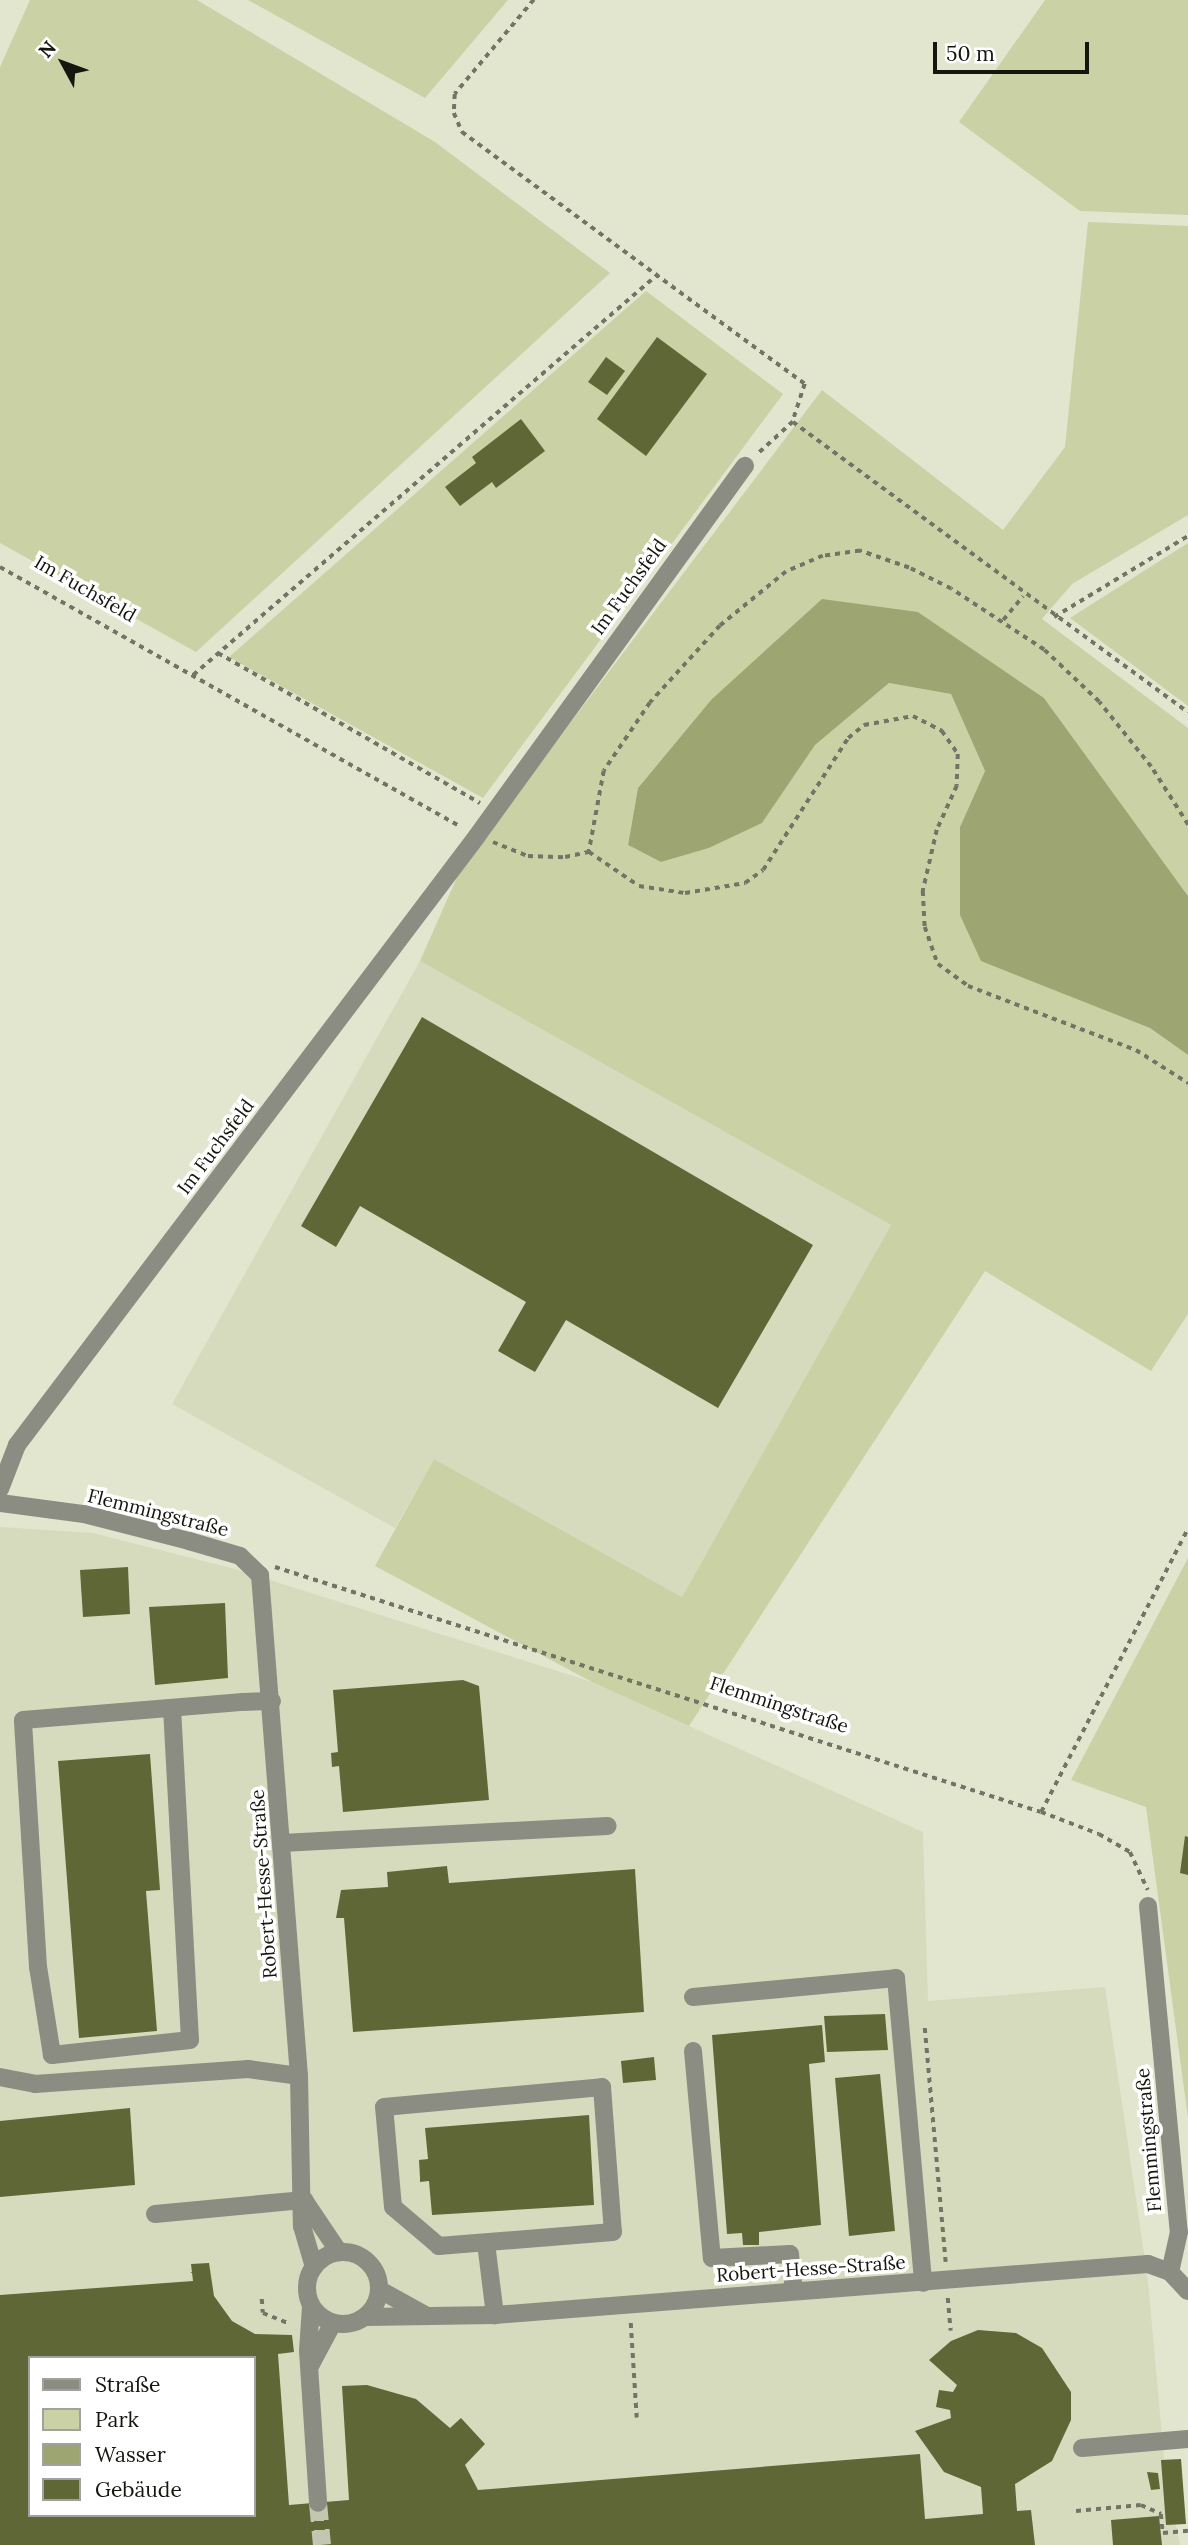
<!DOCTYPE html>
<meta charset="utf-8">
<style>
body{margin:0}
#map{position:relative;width:1188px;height:2545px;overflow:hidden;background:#e2e6cf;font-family:Lora,serif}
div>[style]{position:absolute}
.built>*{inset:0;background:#d6dbbd}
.green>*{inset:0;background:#cad1a5}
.water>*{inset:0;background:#9da572}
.building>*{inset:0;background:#606737}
.minor-tunnel>*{height:18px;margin-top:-9px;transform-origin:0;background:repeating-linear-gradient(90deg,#c3c7b2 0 18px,transparent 0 27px)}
.path>*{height:3.5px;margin-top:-1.75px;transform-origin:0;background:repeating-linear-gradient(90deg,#727566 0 5px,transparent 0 10px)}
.minor>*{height:18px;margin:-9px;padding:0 9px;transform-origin:9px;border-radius:9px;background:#8b8d83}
.minor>.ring{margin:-9px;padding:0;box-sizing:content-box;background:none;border:18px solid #8b8d83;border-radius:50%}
span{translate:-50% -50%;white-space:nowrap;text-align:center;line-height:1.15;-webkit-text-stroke:7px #fff;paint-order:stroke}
.street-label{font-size:19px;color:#15170f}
.legend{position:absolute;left:28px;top:2356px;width:228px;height:161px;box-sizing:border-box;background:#fff;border:2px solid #a1a29f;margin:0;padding:9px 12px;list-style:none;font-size:21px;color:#15170f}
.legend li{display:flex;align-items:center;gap:14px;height:35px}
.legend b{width:35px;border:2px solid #a1a29f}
.north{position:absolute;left:28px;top:28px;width:70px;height:70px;-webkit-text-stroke:5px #fff;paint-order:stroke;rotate:311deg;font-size:19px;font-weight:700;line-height:28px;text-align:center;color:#15170f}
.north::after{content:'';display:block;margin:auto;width:24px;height:32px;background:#15170f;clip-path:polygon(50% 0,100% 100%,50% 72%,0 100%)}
.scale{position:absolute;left:933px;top:42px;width:156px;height:32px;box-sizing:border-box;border:4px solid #15170f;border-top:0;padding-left:9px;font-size:21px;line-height:24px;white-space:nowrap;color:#15170f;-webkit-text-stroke:5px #fff;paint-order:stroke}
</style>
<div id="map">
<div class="built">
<div style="clip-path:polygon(420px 961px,891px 1225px,682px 1597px,434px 1459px,395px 1528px,172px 1404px)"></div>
<div style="clip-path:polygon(evenodd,0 1527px,93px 1533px,235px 1569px,592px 1682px,923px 1832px,928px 2001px,1105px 1987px,1148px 2281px,1165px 2469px,1180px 2545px,0 2545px,0 1527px,30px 2358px,254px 2358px,254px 2515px,30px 2515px,30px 2358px)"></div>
</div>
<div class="green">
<div style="clip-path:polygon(30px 0,197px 0,435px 142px,610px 273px,196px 652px,0 543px,0 67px)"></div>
<div style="clip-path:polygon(248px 0,508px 0,425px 98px)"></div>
<div style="clip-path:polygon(1045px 0,1188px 0,1188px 215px,1080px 211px,959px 122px)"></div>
<div style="clip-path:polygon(1088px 222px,1188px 226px,1188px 515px,1072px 584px,1042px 619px,1188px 728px,1188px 896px,1044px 698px,918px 612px,711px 700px,638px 788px,628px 845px,661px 862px,709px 848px,762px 823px,815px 745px,889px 683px,951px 694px,985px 771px,960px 827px,1150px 1028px,1188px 1055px,1188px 1314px,1151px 1371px,985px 1271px,689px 1726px,592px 1682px,375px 1566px,434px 1459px,682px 1597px,891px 1225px,420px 961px,462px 866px,822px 390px,1003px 530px,1065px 447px)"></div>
<div style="clip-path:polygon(646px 291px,783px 394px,483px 798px,229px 657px)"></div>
<div style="clip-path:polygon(1188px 543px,1188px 706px,1070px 618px)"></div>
<div style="clip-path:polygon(1188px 1558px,1188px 2118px,1146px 1807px,1071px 1780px)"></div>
</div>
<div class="water">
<div style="clip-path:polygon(822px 599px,918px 612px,1044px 698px,1188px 896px,1188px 1055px,1150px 1028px,981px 961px,960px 915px,960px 827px,985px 771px,951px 694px,889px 683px,815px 745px,762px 823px,709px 848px,661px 862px,628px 845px,638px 788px,711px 700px)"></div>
</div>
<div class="building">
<div style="clip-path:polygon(657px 337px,707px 374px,646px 456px,597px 419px)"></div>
<div style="clip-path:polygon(606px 357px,625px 371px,607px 395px,588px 382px)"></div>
<div style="clip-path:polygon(521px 419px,545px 451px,496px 488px,492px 482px,460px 506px,445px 487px,476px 463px,472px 457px)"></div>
<div style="clip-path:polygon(422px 1017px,813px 1245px,718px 1408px,566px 1320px,535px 1372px,498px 1351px,526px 1302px,360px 1206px,336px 1247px,301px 1226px)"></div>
<div style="clip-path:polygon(128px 1567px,130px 1614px,83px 1617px,80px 1570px)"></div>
<div style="clip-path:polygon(225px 1603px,228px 1678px,155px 1685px,149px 1607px)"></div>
<div style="clip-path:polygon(463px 1680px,479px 1686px,489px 1800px,343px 1812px,339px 1766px,332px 1767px,331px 1753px,338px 1752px,333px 1690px)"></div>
<div style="clip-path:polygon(150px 1754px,160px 1890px,146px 1891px,157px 2031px,79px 2038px,58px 1761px)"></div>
<div style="clip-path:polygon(1185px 1836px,1188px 1837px,1188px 1875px,1180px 1873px)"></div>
<div style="clip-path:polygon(447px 1866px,449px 1883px,635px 1869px,644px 2012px,353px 2032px,344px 1918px,336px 1918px,341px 1890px,388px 1887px,387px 1872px)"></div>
<div style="clip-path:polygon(885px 2014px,888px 2050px,827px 2052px,824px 2016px)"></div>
<div style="clip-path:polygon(822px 2025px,825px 2062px,809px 2064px,821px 2225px,759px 2232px,759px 2245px,743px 2245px,742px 2233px,727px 2234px,712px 2035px)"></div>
<div style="clip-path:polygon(654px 2057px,656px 2080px,623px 2083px,621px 2061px)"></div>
<div style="clip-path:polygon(880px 2074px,895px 2231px,849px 2236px,835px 2078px)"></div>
<div style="clip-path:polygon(130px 2108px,135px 2185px,0 2197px,0 2121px)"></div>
<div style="clip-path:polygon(589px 2115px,594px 2205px,432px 2215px,429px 2181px,420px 2182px,420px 2178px,419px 2160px,428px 2159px,425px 2128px)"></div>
<div style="clip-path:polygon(evenodd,209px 2263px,214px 2296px,232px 2321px,255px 2334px,292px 2335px,294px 2352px,278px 2354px,289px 2505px,349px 2500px,342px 2386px,367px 2385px,416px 2399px,450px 2428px,461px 2418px,485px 2444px,465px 2465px,478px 2490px,920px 2454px,925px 2519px,983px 2514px,981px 2487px,944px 2472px,915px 2431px,951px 2418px,950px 2410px,936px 2407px,939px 2390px,953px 2392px,957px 2385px,929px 2360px,951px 2341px,978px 2330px,1016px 2333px,1042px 2348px,1071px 2392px,1071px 2420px,1052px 2461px,1015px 2484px,1017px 2511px,1031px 2510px,1035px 2545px,0 2545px,0 2295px,193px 2281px,191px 2264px,209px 2263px,30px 2358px,254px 2358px,254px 2515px,30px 2515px,30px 2358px)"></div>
<div style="clip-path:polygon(1181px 2459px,1186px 2524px,1166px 2525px,1161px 2460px)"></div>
<div style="clip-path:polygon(1147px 2472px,1158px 2473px,1160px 2489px,1151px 2490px)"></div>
<div style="clip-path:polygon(1159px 2516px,1162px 2545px,1113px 2545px,1111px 2520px)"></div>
</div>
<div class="minor-tunnel">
<div style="left:318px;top:2503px;width:42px;rotate:84.6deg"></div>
</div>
<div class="path">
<div style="left:534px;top:0;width:123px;rotate:130deg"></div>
<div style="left:455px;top:94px;width:19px;rotate:93deg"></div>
<div style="left:454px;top:113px;width:21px;rotate:67deg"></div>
<div style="left:462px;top:132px;width:426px;rotate:36.3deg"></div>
<div style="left:805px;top:384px;width:40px;rotate:108deg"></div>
<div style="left:793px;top:422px;width:46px;rotate:137.6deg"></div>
<div style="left:793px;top:422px;width:490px;rotate:36.3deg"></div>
<div style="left:0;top:567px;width:529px;rotate:29.42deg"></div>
<div style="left:1054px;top:617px;width:157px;rotate:-31.2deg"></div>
<div style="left:1003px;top:620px;width:31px;rotate:-50deg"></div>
<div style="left:218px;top:653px;width:302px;rotate:29.8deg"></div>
<div style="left:193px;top:675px;width:614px;rotate:-40.77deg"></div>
<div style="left:1188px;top:825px;width:69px;rotate:-122.5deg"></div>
<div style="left:1151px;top:767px;width:83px;rotate:-128.7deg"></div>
<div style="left:1099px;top:702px;width:76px;rotate:-136.6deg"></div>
<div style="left:1044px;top:650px;width:111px;rotate:-146.7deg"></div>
<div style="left:951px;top:589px;width:47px;rotate:-153.4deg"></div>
<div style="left:909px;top:568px;width:52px;rotate:-160.9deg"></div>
<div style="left:860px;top:551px;width:37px;rotate:172deg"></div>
<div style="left:823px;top:556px;width:40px;rotate:156.6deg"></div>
<div style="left:786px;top:572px;width:85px;rotate:140.7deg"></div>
<div style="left:720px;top:626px;width:104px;rotate:132.3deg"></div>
<div style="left:650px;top:703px;width:82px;rotate:124.1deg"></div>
<div style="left:604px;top:771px;width:82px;rotate:100.5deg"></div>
<div style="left:589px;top:852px;width:60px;rotate:34.2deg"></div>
<div style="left:639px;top:886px;width:47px;rotate:8.7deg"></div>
<div style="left:685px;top:893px;width:61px;rotate:-9.5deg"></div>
<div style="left:745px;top:883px;width:22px;rotate:-36deg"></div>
<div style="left:763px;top:870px;width:157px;rotate:-57.2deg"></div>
<div style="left:848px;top:738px;width:21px;rotate:-39deg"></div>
<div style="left:864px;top:725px;width:50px;rotate:-10.4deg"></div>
<div style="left:913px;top:716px;width:33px;rotate:27deg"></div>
<div style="left:942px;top:731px;width:28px;rotate:55deg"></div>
<div style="left:958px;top:754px;width:32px;rotate:92deg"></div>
<div style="left:957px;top:786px;width:48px;rotate:114.4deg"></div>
<div style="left:937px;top:830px;width:63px;rotate:102.9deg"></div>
<div style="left:923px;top:891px;width:36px;rotate:87deg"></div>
<div style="left:925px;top:927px;width:39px;rotate:71deg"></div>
<div style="left:938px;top:964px;width:37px;rotate:36deg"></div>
<div style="left:968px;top:986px;width:180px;rotate:20.9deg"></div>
<div style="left:1136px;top:1050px;width:62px;rotate:32.4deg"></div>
<div style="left:493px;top:842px;width:38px;rotate:22deg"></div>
<div style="left:528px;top:856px;width:37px;rotate:2deg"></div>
<div style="left:565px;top:857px;width:25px;rotate:-12deg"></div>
<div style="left:275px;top:1567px;width:804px;rotate:17.74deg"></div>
<div style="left:1041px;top:1812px;width:62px;rotate:20.8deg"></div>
<div style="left:1099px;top:1834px;width:36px;rotate:30deg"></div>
<div style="left:1130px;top:1852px;width:42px;rotate:64.7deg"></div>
<div style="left:1041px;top:1812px;width:319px;rotate:-62.6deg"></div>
<div style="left:925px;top:2028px;width:235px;rotate:84.9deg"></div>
<div style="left:948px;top:2298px;width:33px;rotate:85deg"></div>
<div style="left:262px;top:2299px;width:14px;rotate:86deg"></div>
<div style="left:263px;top:2313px;width:29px;rotate:22deg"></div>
<div style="left:631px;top:2323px;width:95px;rotate:86.4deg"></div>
<div style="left:1076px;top:2511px;width:65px;rotate:-5.3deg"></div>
<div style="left:1141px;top:2505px;width:22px;rotate:24deg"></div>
<div style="left:1161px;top:2514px;width:19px;rotate:84deg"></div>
<div style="left:1163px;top:2533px;width:25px;rotate:-5deg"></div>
</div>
<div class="minor">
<div style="left:0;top:1489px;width:47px;rotate:-68.9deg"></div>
<div style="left:17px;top:1445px;width:763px;rotate:-52.93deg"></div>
<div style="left:477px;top:836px;width:457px;rotate:-54.1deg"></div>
<div style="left:0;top:1503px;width:85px;rotate:7.5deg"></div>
<div style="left:84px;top:1514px;width:108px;rotate:14.4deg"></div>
<div style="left:189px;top:1541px;width:53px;rotate:16.4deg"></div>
<div style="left:240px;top:1556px;width:28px;rotate:44deg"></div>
<div style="left:260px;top:1575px;width:503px;rotate:85.55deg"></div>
<div style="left:299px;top:2076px;width:150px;rotate:88.9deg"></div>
<div style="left:302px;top:2226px;width:43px;rotate:73.7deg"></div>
<div style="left:172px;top:1708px;width:332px;rotate:86.9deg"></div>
<div style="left:190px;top:2040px;width:139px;rotate:173.8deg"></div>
<div style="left:52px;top:2055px;width:89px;rotate:-99deg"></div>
<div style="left:38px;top:1967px;width:247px;rotate:-93.5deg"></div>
<div style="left:23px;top:1720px;width:221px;rotate:-4.7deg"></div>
<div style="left:243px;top:1702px;width:29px;rotate:-2deg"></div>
<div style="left:282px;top:1843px;width:326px;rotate:-3deg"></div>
<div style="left:1148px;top:1906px;width:327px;rotate:84.6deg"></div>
<div style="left:1179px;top:2232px;width:41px;rotate:102.7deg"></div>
<div style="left:693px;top:1997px;width:204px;rotate:-5.3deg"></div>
<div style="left:896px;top:1978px;width:306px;rotate:84.9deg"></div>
<div style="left:693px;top:2051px;width:208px;rotate:84.8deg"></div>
<div style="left:712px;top:2258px;width:78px;rotate:-2.9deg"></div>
<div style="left:790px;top:2254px;width:37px;rotate:84deg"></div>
<div style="left:0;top:2077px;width:36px;rotate:11deg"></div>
<div style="left:35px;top:2084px;width:214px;rotate:-4deg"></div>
<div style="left:248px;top:2069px;width:51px;rotate:7.8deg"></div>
<div style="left:602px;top:2087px;width:145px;rotate:85.7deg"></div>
<div style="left:613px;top:2232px;width:175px;rotate:175.4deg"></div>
<div style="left:439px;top:2246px;width:60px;rotate:-139.7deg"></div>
<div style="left:393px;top:2207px;width:100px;rotate:-95.1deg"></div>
<div style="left:384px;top:2107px;width:219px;rotate:-5.2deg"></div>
<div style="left:304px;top:2200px;width:63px;rotate:56.1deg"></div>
<div style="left:155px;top:2214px;width:150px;rotate:-5.4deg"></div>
<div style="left:486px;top:2243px;width:73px;rotate:82.9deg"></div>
<div class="ring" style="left:307px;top:2252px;width:54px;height:54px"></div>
<div style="left:380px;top:2290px;width:54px;rotate:29deg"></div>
<div style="left:311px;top:2306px;width:45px;rotate:93.8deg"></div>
<div style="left:308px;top:2351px;width:152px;rotate:86.2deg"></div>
<div style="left:366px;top:2317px;width:129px;rotate:-0.9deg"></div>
<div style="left:495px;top:2315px;width:655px;rotate:-4.47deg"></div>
<div style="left:1148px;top:2264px;width:23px;rotate:20deg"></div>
<div style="left:1170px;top:2272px;width:26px;rotate:47deg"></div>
<div style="left:310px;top:2366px;width:49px;rotate:-61.9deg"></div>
<div style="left:1082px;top:2448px;width:106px;rotate:-4.9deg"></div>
</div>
<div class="street-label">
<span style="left:629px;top:587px;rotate:-54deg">Im Fuchsfeld</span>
<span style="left:85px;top:589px;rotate:30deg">Im Fuchsfeld</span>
<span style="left:216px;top:1147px;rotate:-53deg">Im Fuchsfeld</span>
<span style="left:158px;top:1513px;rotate:14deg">Flemmingstraße</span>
<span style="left:779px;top:1705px;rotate:18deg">Flemmingstraße</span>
<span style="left:264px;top:1884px;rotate:-94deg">Robert-Hesse-Straße</span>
<span style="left:1149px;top:2140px;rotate:-95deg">Flemmingstraße</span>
<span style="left:811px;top:2269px;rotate:-4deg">Robert-Hesse-Straße</span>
</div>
<ul class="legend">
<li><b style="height:9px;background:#8b8d83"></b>Straße</li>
<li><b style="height:19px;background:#cad1a5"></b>Park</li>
<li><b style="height:19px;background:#9da572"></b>Wasser</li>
<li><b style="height:19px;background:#606737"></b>Gebäude</li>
</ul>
<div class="north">N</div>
<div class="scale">50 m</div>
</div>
